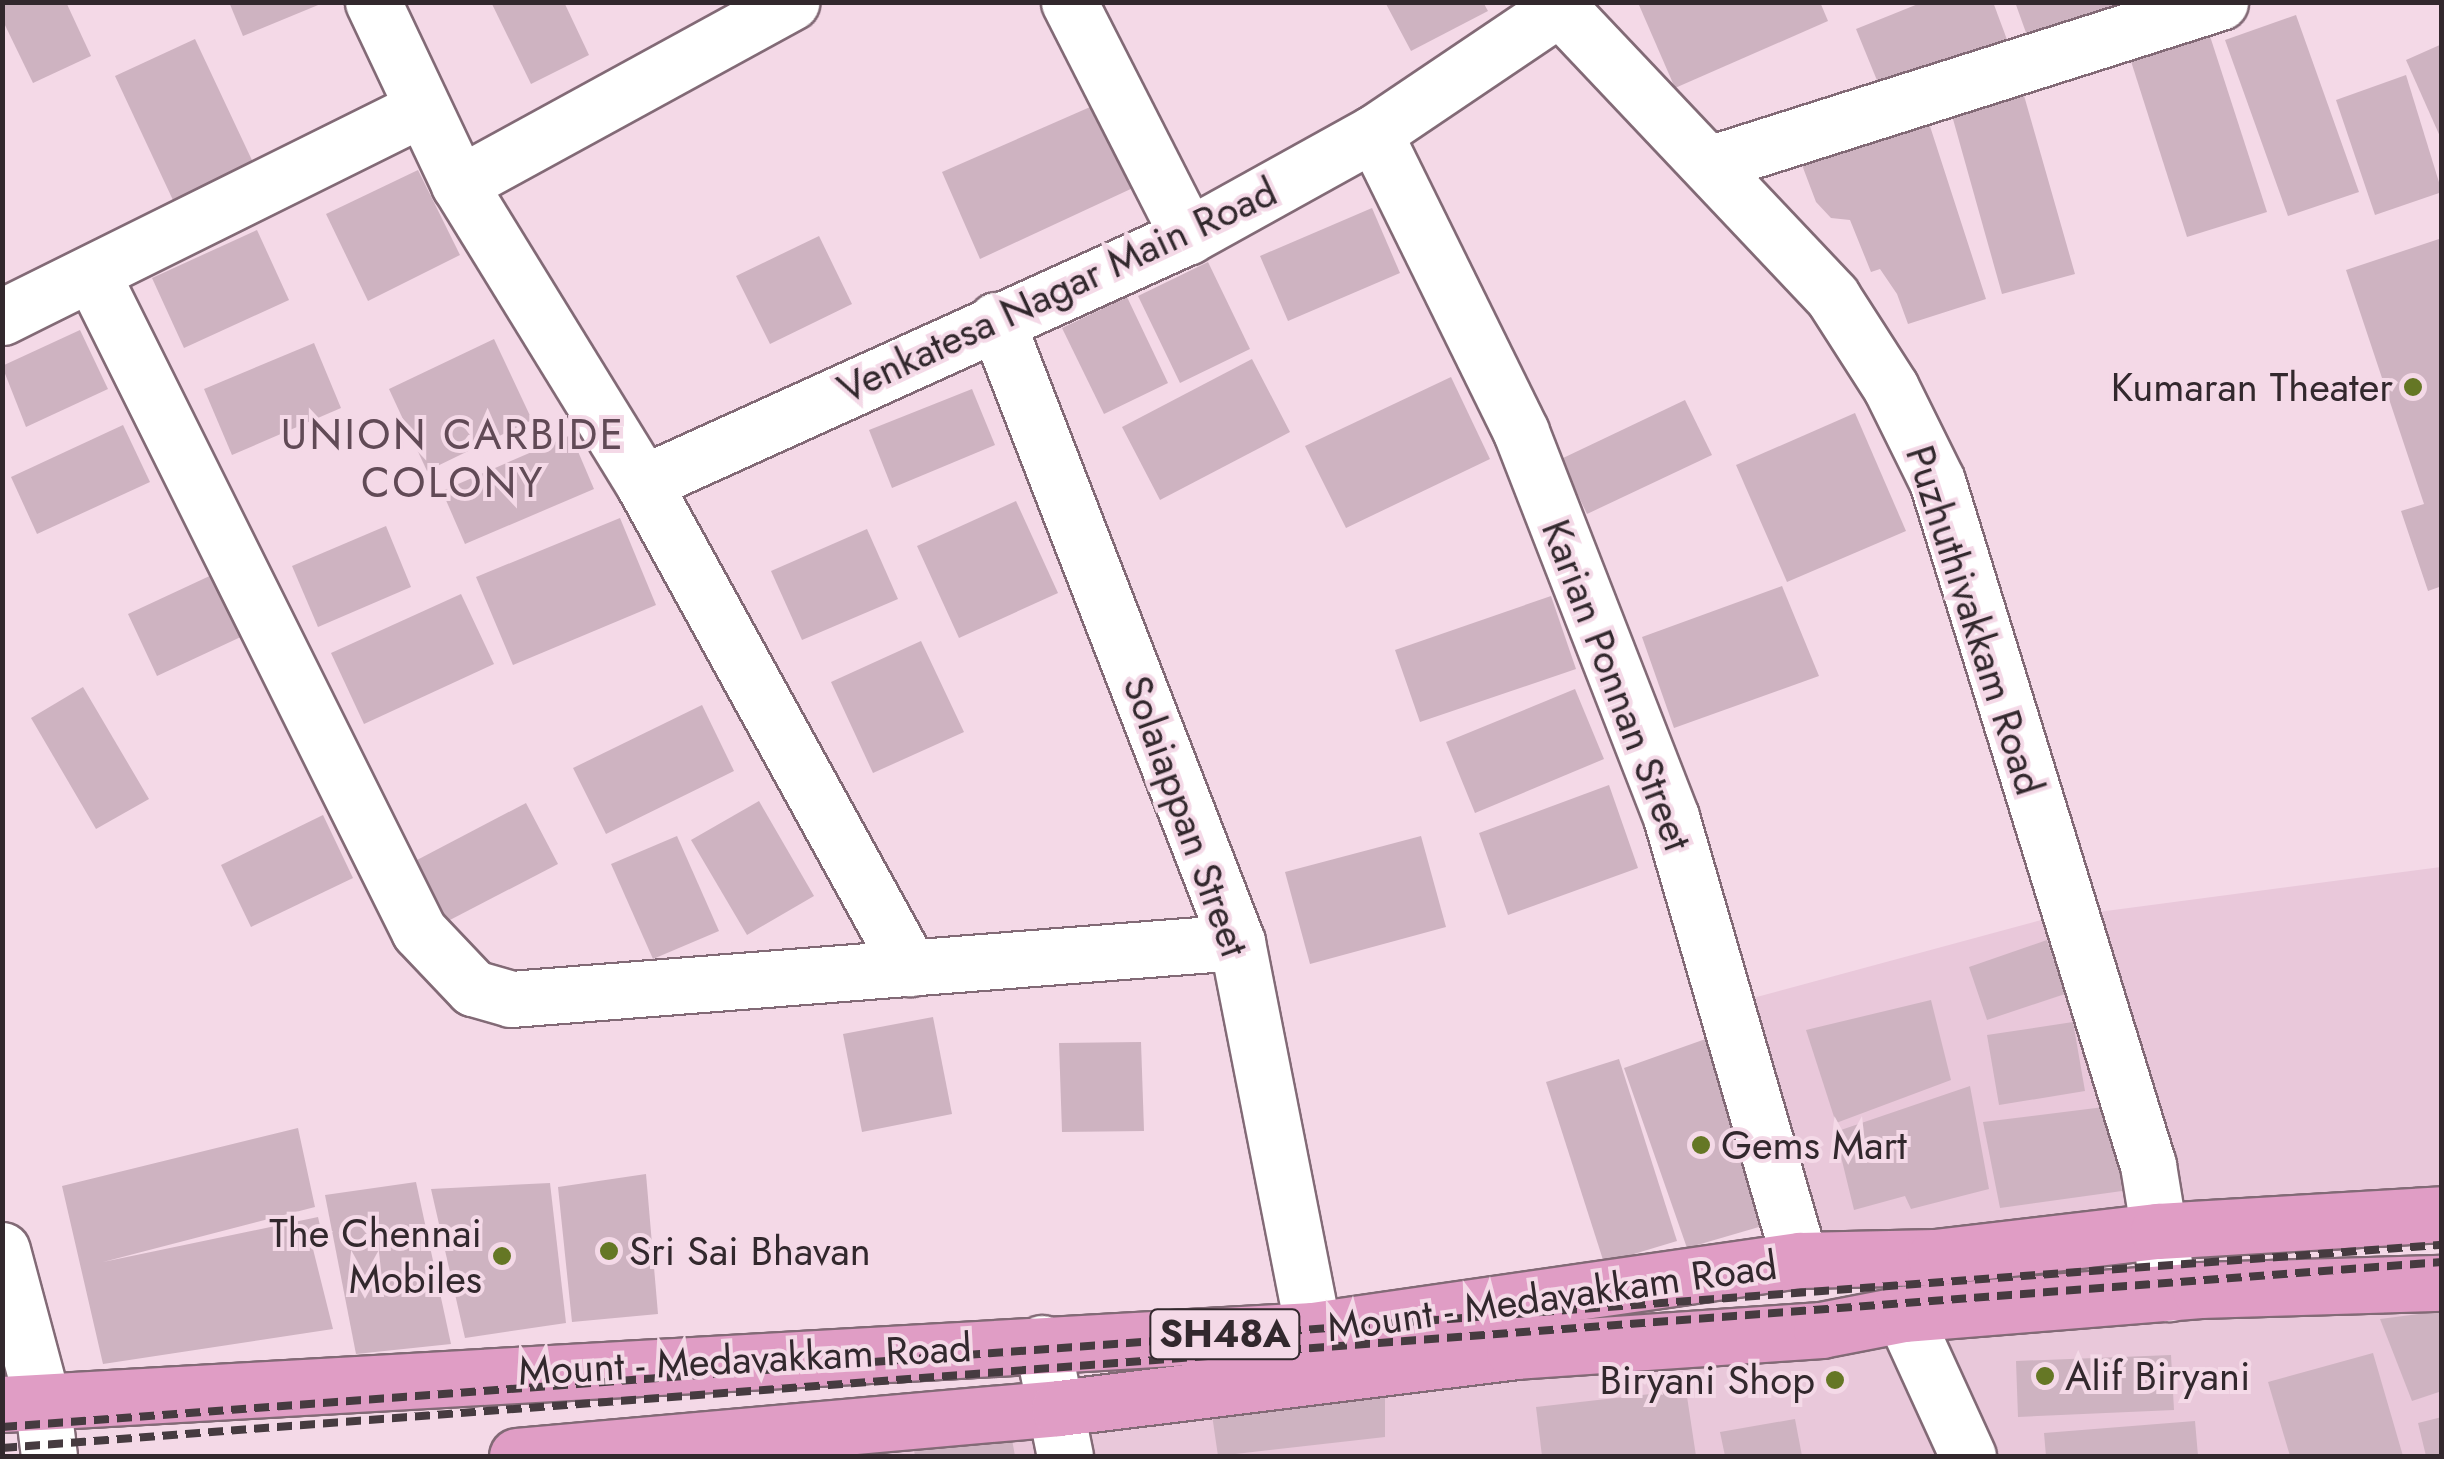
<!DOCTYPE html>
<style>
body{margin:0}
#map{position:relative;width:2444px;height:1459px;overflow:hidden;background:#f4d9e7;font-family:Jost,sans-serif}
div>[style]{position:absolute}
.built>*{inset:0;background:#e9c8da}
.building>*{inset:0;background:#ceb3c1}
.roads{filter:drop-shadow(2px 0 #826a76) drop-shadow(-2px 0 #826a76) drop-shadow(0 2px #826a76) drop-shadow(0 -2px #826a76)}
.minor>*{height:55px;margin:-27.5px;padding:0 27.5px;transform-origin:27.5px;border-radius:27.5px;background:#fff}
.tertiary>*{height:55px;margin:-27.5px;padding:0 27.5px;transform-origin:27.5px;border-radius:27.5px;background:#fff}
.primary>*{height:55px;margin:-27.5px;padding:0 27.5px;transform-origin:27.5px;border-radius:27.5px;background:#e09dc5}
.rail>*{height:8px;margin-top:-4px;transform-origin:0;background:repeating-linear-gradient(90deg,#463b40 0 15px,transparent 0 23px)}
.dots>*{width:28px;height:28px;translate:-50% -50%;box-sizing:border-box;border:5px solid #f4d9e7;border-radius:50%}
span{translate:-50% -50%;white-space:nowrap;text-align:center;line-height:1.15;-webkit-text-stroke:8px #f4d9e7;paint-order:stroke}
.shield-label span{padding:2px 8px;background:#f4d9e7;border:2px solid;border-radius:8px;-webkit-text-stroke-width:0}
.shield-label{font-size:38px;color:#32282d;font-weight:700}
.street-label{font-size:40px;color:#32282d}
.poi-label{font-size:40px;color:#32282d}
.right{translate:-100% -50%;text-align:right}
.left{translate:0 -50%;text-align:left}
.neighbourhood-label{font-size:42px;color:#614a56;letter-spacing:2.5px}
.frame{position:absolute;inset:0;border:5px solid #32282d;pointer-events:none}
</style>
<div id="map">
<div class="built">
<div style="clip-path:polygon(2441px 867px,2441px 1193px,1818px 1242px,1753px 998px,2045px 919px)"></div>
<div style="clip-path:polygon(2441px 1296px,2441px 1456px,467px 1456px,991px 1400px)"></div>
</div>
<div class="building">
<div style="clip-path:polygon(2px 2px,66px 2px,91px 56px,33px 83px,2px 19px)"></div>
<div style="clip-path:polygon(229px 2px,323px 2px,323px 3px,243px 36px)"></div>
<div style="clip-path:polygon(491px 2px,564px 2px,589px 55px,531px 84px)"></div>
<div style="clip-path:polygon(1385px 2px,1483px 2px,1488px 11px,1411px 51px)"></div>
<div style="clip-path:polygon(1646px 2px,1820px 2px,1828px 21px,1675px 88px,1639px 5px)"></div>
<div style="clip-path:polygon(1923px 2px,1993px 2px,2009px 45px,1883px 95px,1856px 29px)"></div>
<div style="clip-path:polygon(2015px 2px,2181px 2px,2034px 55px)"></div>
<div style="clip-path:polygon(2296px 15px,2359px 192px,2288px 216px,2225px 40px)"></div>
<div style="clip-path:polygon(2208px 30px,2267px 212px,2187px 237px,2129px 55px)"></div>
<div style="clip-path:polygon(195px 39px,259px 175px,179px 213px,115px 76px)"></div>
<div style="clip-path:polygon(2442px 44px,2442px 141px,2406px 60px)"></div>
<div style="clip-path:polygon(2406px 75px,2442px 192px,2375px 215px,2336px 100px)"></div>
<div style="clip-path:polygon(2023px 92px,2075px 274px,2002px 294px,1951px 112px)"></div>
<div style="clip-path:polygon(1097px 104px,1135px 187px,980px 259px,942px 172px)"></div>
<div style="clip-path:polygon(1927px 117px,1986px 299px,1908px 324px,1897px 294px,1880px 269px,1871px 272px,1850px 220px,1831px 218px,1816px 202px,1802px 165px)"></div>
<div style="clip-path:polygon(418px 170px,460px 255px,368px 301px,326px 214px)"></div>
<div style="clip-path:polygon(1372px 208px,1400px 273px,1288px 321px,1260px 256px)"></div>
<div style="clip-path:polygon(257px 230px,289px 300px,184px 348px,152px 278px)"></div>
<div style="clip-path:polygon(819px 236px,852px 304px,770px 344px,736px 276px)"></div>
<div style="clip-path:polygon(2442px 238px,2442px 586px,2428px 591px,2401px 511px,2424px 504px,2346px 270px)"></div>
<div style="clip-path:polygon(1208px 262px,1250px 349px,1180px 383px,1138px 296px)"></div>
<div style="clip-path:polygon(1127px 297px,1168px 383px,1104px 414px,1062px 328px)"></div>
<div style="clip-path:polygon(80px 330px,108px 389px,26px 427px,2px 366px)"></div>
<div style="clip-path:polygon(494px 339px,532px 420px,427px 471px,389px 389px)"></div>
<div style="clip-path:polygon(314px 343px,341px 408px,232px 455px,204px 389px)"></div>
<div style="clip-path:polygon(1252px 359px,1290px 432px,1160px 500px,1122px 427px)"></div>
<div style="clip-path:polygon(1451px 377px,1490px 459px,1346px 528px,1305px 446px)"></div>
<div style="clip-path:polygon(972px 389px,995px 445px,892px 488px,869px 430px)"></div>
<div style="clip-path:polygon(1685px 400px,1712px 455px,1587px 514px,1561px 459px)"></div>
<div style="clip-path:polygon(1855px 413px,1906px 531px,1787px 582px,1736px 465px)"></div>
<div style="clip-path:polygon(123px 425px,150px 482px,37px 534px,11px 477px)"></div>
<div style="clip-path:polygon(571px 435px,594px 489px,465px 544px,442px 491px)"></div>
<div style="clip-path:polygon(1016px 501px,1058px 593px,959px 638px,917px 546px)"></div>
<div style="clip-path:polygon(620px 518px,656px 605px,513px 665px,476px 577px)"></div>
<div style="clip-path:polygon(386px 526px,411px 587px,318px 627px,292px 566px)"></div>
<div style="clip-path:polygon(867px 529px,898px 599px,802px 640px,771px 571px)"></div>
<div style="clip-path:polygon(216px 573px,245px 635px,157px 676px,128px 614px)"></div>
<div style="clip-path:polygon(1782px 586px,1819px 676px,1674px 728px,1642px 637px)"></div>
<div style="clip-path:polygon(461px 594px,494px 664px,364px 724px,331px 653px)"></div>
<div style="clip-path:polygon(1551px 596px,1576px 669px,1420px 722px,1395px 650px)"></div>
<div style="clip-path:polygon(921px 641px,964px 732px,873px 773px,831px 682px)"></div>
<div style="clip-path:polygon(83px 687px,149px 799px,96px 829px,31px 718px)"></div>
<div style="clip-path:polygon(1575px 689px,1604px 759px,1475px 813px,1446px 742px)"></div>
<div style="clip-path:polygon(702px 705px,734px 771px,606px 834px,573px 768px)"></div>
<div style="clip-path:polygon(1609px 785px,1638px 868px,1508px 915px,1479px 833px)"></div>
<div style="clip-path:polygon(759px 801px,814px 896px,747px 935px,691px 840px)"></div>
<div style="clip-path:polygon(526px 803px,558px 864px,448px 921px,417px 860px)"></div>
<div style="clip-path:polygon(323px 815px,353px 878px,251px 927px,221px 865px)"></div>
<div style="clip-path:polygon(677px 836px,719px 931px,653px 959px,611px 864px)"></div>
<div style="clip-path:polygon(1421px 836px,1446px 927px,1310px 964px,1285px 872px)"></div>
<div style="clip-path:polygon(2047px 940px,2065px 994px,1987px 1020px,1969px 967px)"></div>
<div style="clip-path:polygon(1931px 1000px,1951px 1080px,1836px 1123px,1806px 1030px)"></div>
<div style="clip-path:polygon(933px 1017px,952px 1114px,862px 1132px,843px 1034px)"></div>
<div style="clip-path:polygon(2073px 1022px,2085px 1091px,1999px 1105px,1987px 1035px)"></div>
<div style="clip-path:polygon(1714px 1036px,1776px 1222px,1687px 1248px,1624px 1068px)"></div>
<div style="clip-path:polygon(1141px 1042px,1144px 1131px,1062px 1132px,1059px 1043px)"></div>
<div style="clip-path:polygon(1619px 1059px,1677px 1241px,1604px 1263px,1546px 1082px)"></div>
<div style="clip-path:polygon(1970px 1086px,1989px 1189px,1911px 1209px,1905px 1196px,1854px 1210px,1835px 1132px)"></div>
<div style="clip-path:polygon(2112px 1106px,2122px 1191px,2000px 1208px,1983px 1122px)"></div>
<div style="clip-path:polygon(298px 1128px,315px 1207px,103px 1262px,318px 1217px,324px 1243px,313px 1249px,333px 1329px,103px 1364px,62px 1186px)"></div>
<div style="clip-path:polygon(646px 1174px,658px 1314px,572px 1322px,558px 1187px)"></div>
<div style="clip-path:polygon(416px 1182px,451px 1344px,356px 1354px,325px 1195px)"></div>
<div style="clip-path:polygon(550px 1183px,566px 1323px,465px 1338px,431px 1189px)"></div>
<div style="clip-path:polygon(2442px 1311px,2442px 1391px,2412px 1401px,2380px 1319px)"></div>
<div style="clip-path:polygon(2373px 1353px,2403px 1456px,2290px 1456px,2268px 1382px)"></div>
<div style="clip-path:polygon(2171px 1355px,2174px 1410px,2018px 1417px,2016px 1361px)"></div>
<div style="clip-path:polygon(1686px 1390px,1696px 1456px,1542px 1456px,1536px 1407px)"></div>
<div style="clip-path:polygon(1385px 1394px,1385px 1437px,1218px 1456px,1211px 1408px)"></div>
<div style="clip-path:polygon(2442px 1417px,2442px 1456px,2426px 1456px,2418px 1423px)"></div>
<div style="clip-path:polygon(1795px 1419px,1802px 1456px,1725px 1456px,1720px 1432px)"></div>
<div style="clip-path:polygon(2195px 1421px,2198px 1456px,2046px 1456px,2044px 1433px)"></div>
<div style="clip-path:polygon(1011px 1434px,1015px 1456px,915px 1456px,914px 1450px)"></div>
</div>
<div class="roads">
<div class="minor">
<div style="left:373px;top:2px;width:201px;rotate:64.7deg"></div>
<div style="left:459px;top:184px;width:351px;rotate:58.4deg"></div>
<div style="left:643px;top:483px;width:554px;rotate:61.17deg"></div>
<div style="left:1069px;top:2px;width:263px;rotate:63deg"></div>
<div style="left:1374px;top:133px;width:333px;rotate:63.8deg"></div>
<div style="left:1521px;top:432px;width:413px;rotate:68.7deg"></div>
<div style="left:1671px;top:817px;width:461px;rotate:73.8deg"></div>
<div style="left:1712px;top:163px;width:533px;rotate:-17.58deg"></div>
<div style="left:459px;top:184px;width:379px;rotate:-28.7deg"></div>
<div style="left:92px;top:274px;width:734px;rotate:63.54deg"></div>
<div style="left:419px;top:931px;width:79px;rotate:46.5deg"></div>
<div style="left:473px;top:988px;width:40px;rotate:16deg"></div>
<div style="left:511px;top:999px;width:728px;rotate:-4.49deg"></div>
<div style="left:2px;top:317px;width:468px;rotate:-26.4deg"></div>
<div style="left:996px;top:320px;width:667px;rotate:68.82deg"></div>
<div style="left:1237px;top:942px;width:395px;rotate:78.9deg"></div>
<div style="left:643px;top:483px;width:598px;rotate:-24.38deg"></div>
<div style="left:1188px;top:236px;width:213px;rotate:-29deg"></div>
<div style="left:1374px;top:133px;width:222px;rotate:-34deg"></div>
<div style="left:1903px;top:1314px;width:156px;rotate:65.4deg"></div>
<div style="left:1042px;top:1343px;width:115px;rotate:78.5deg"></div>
</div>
<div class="tertiary">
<div style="left:1554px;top:2px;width:405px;rotate:46.6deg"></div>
<div style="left:1832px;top:296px;width:109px;rotate:57.3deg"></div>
<div style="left:1891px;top:388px;width:104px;rotate:63.7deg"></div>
<div style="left:1937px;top:481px;width:716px;rotate:72.86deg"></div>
<div style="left:2148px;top:1165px;width:130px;rotate:80.7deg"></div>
<div style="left:2px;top:1250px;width:154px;rotate:75deg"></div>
<div style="left:42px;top:1399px;width:57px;rotate:83deg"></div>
</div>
<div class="primary">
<div style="left:2px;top:1404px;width:1313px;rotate:-3.23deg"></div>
<div style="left:1313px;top:1330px;width:492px;rotate:-8.2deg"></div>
<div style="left:1800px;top:1260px;width:135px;rotate:-1.3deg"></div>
<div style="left:1935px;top:1257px;width:225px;rotate:-6.7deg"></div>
<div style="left:2158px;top:1231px;width:285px;rotate:-3.4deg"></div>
<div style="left:517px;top:1456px;width:544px;rotate:-5.06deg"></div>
<div style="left:1059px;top:1408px;width:459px;rotate:-7.1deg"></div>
<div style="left:1514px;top:1351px;width:308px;rotate:-3.9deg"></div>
<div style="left:1821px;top:1330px;width:84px;rotate:-11deg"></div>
<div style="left:1903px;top:1314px;width:298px;rotate:-4.6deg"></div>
<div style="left:2200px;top:1290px;width:242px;rotate:-1.7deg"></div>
</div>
</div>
<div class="rail">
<div style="left:2px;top:1427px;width:2447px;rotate:-4.27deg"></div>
<div style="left:2px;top:1448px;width:2447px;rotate:-4.36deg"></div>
</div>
<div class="dots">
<div style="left:2413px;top:387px;background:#657725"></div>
<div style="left:1701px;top:1145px;background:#657725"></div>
<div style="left:609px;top:1251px;background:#657725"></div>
<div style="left:502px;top:1256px;background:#657725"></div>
<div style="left:2045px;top:1376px;background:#657725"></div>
<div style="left:1835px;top:1380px;background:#657725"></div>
</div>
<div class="shield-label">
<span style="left:1225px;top:1334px">SH48A</span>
</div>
<div class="street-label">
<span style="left:1057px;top:290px;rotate:-25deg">Venkatesa Nagar Main Road</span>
<span style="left:1975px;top:620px;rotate:72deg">Puzhuthivakkam Road</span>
<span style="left:1617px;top:685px;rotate:69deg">Karian Ponnan Street</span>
<span style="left:1186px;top:816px;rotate:70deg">Solaiappan Street</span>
<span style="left:1552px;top:1296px;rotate:-8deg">Mount - Medavakkam Road</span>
<span style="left:745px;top:1359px;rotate:-3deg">Mount - Medavakkam Road</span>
</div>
<div class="poi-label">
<span class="right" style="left:2393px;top:387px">Kumaran Theater</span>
<span class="left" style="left:1721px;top:1145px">Gems Mart</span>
<span class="right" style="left:482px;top:1256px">The Chennai<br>Mobiles</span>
<span class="left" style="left:629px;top:1251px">Sri Sai Bhavan</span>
<span class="left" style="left:2065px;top:1376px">Alif Biryani</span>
<span class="right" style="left:1815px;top:1380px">Biryani Shop</span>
</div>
<div class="neighbourhood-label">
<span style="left:453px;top:459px">UNION CARBIDE<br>COLONY</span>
</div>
<div class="frame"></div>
</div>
